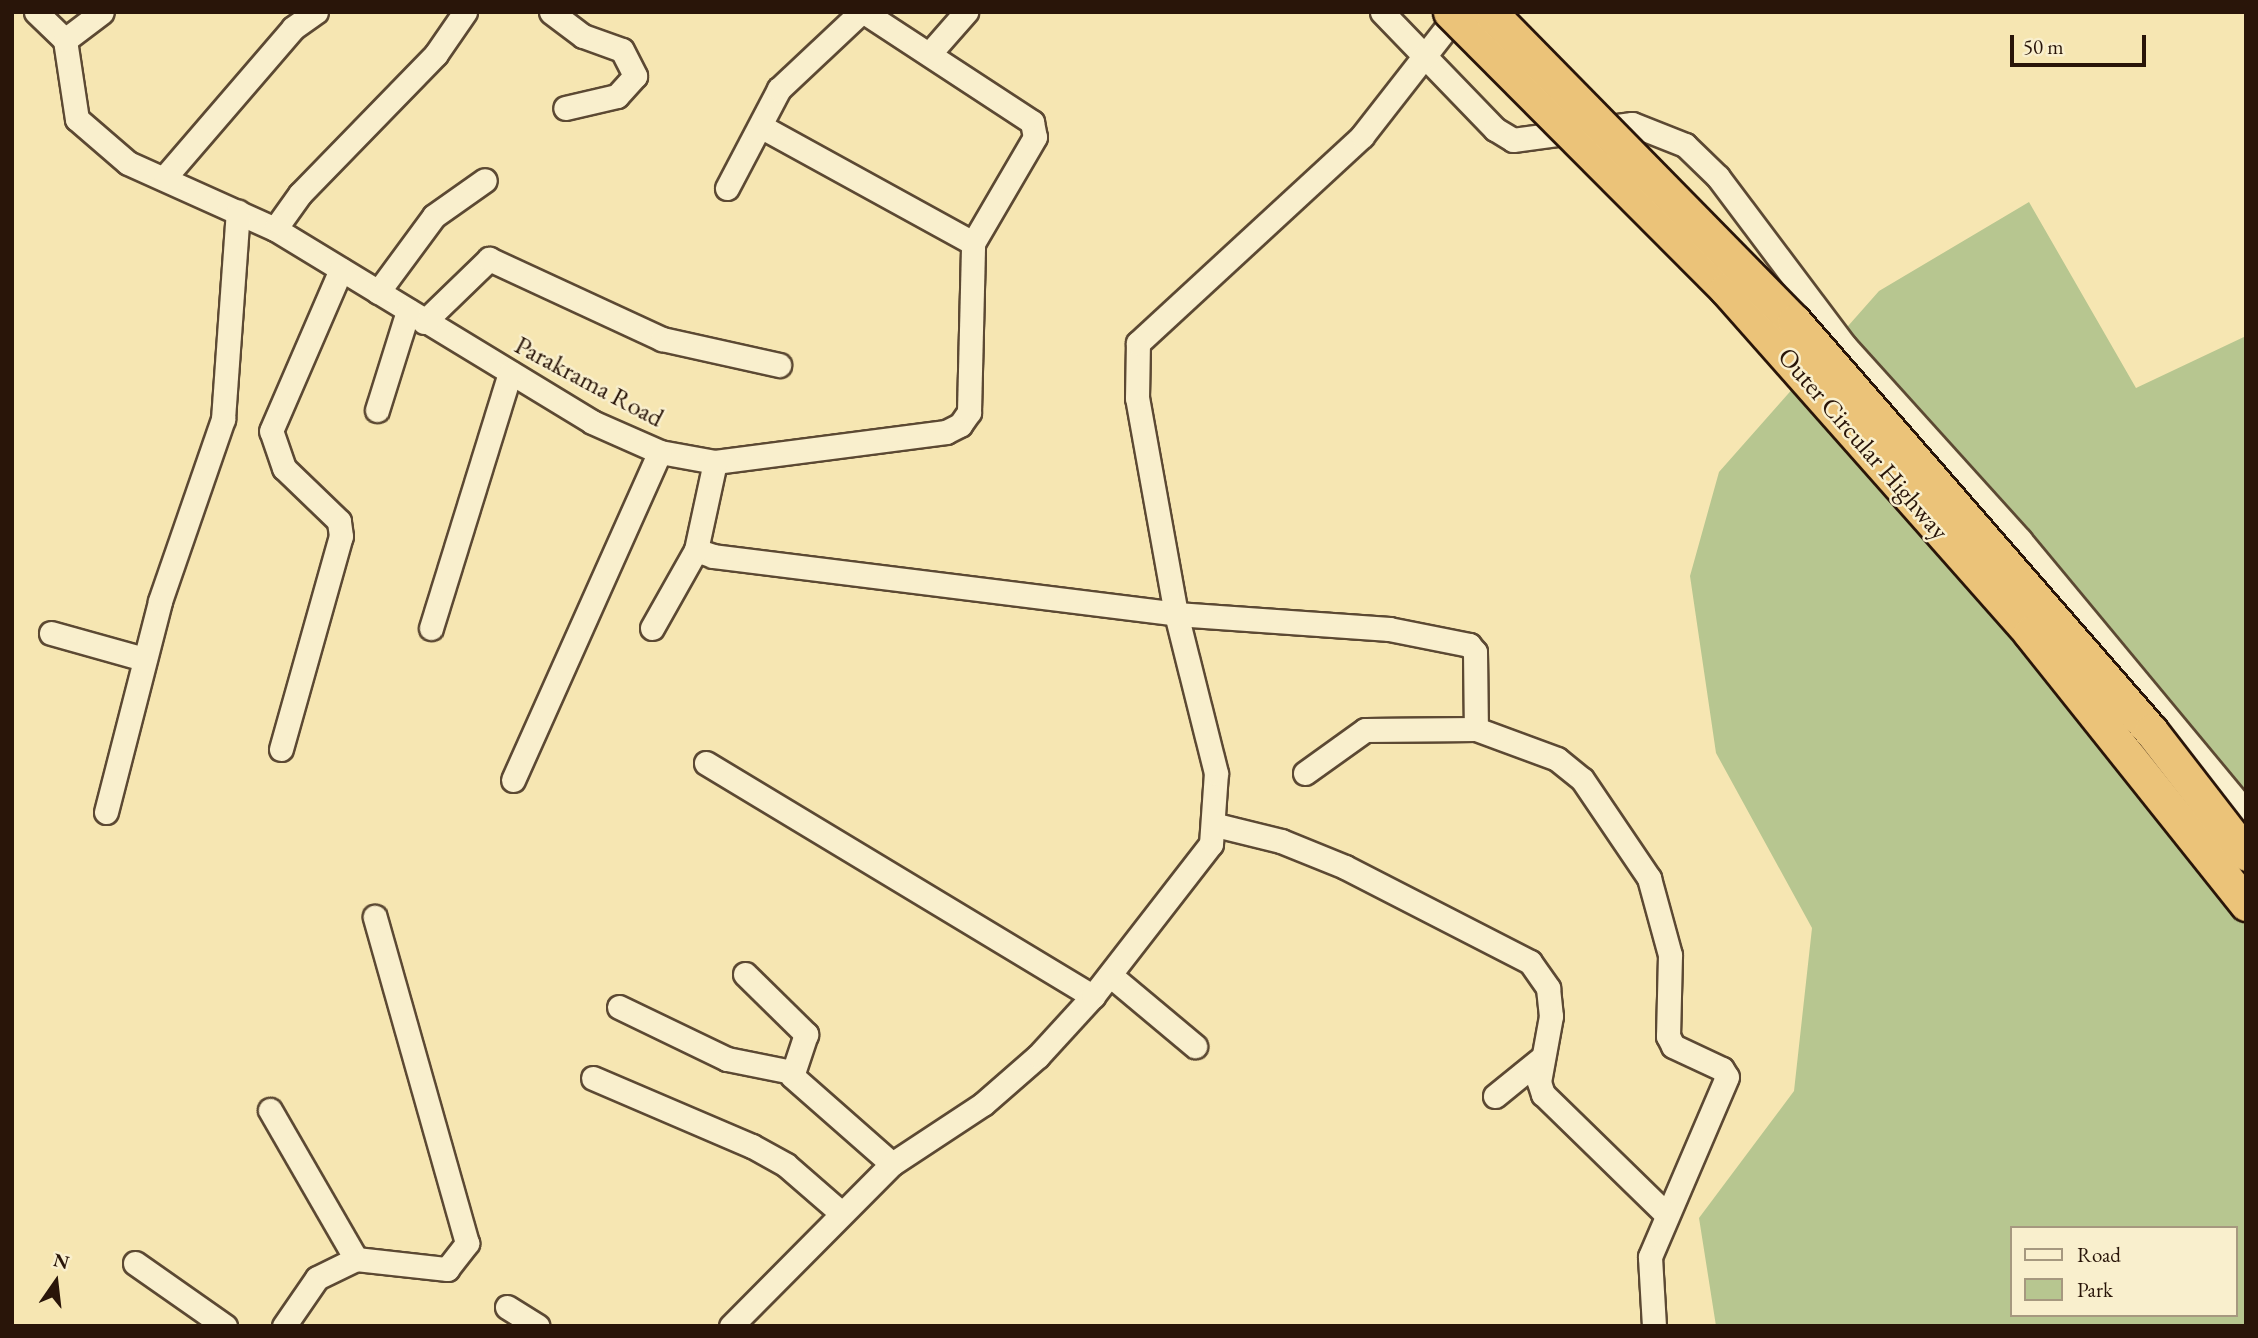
<!DOCTYPE html>
<style>
body{margin:0}
#map{position:relative;width:2258px;height:1338px;overflow:hidden;background:#f6e6b2;font-family:"EB Garamond",serif}
div>[style]{position:absolute}
.green>*{inset:0;background:#b7c690}
.roads{filter:drop-shadow(2px 0 #5c4933) drop-shadow(-2px 0 #5c4933) drop-shadow(0 2px #5c4933) drop-shadow(0 -2px #5c4933)}
.minor>*{height:23px;margin:-11.5px;padding:0 11.5px;transform-origin:11.5px;border-radius:11.5px;background:#f9efcd}
.bridges{filter:drop-shadow(2px 0 #291509) drop-shadow(-2px 0 #291509) drop-shadow(0 2px #291509) drop-shadow(0 -2px #291509)}
.highway-bridge>*{height:33px;margin:-16.5px;padding:0 16.5px;transform-origin:16.5px;border-radius:16.5px;background:#ebc379}
span{translate:-50% -50%;white-space:nowrap;text-align:center;line-height:1.15;-webkit-text-stroke:5px #f9efcd;paint-order:stroke}
.street-label{font-size:26px;color:#291509}
.frame{position:absolute;inset:0;border:14px solid #291509;pointer-events:none}
.legend{position:absolute;left:2010px;top:1226px;width:228px;height:91px;box-sizing:border-box;background:#f9efcd;border:2px solid #a6987f;margin:0;padding:9px 12px;list-style:none;font-size:21px;color:#291509}
.legend li{display:flex;align-items:center;gap:14px;height:35px}
.legend b{width:35px;border:2px solid #a6987f}
.north{position:absolute;left:21px;top:1247px;width:70px;height:70px;-webkit-text-stroke:5px #f9efcd;paint-order:stroke;rotate:14deg;font-size:19px;font-weight:700;line-height:28px;text-align:center;color:#291509}
.north::after{content:'';display:block;margin:auto;width:24px;height:32px;background:#291509;clip-path:polygon(50% 0,100% 100%,50% 72%,0 100%)}
.scale{position:absolute;left:2010px;top:35px;width:136px;height:32px;box-sizing:border-box;border:4px solid #291509;border-top:0;padding-left:9px;font-size:21px;line-height:24px;white-space:nowrap;color:#291509;-webkit-text-stroke:5px #f9efcd;paint-order:stroke}
</style>
<div id="map">
<div class="green">
<div style="clip-path:polygon(evenodd,2029px 202px,2136px 388px,2246px 336px,2246px 1326px,1716px 1326px,1699px 1218px,1794px 1091px,1812px 928px,1716px 753px,1690px 576px,1719px 472px,1879px 291px,2029px 202px,2011px 1228px,2235px 1228px,2235px 1315px,2011px 1315px,2011px 1228px)"></div>
</div>
<div class="roads">
<div class="minor">
<div style="left:36px;top:12px;width:40px;rotate:44deg"></div>
<div style="left:65px;top:40px;width:80px;rotate:81.4deg"></div>
<div style="left:77px;top:119px;width:67px;rotate:40.8deg"></div>
<div style="left:128px;top:163px;width:161px;rotate:24.2deg"></div>
<div style="left:275px;top:229px;width:371px;rotate:31.3deg"></div>
<div style="left:592px;top:422px;width:74px;rotate:23.8deg"></div>
<div style="left:660px;top:452px;width:56px;rotate:10.3deg"></div>
<div style="left:715px;top:462px;width:233px;rotate:-7.4deg"></div>
<div style="left:946px;top:432px;width:16px;rotate:-27deg"></div>
<div style="left:960px;top:425px;width:16px;rotate:-55deg"></div>
<div style="left:969px;top:412px;width:169px;rotate:-88.6deg"></div>
<div style="left:973px;top:243px;width:241px;rotate:-151.2deg"></div>
<div style="left:551px;top:12px;width:40px;rotate:37deg"></div>
<div style="left:583px;top:36px;width:41px;rotate:19.7deg"></div>
<div style="left:622px;top:50px;width:29px;rotate:63deg"></div>
<div style="left:635px;top:76px;width:27px;rotate:132deg"></div>
<div style="left:617px;top:96px;width:53px;rotate:167deg"></div>
<div style="left:864px;top:12px;width:201px;rotate:33.2deg"></div>
<div style="left:1032px;top:122px;width:15px;rotate:79deg"></div>
<div style="left:1035px;top:137px;width:123px;rotate:120.3deg"></div>
<div style="left:1382px;top:12px;width:163px;rotate:46deg"></div>
<div style="left:1495px;top:129px;width:21px;rotate:31deg"></div>
<div style="left:1513px;top:140px;width:120px;rotate:-7.7deg"></div>
<div style="left:1632px;top:124px;width:57px;rotate:21.6deg"></div>
<div style="left:1685px;top:145px;width:46px;rotate:44.1deg"></div>
<div style="left:1718px;top:177px;width:211px;rotate:53.1deg"></div>
<div style="left:1845px;top:346px;width:261px;rotate:47.9deg"></div>
<div style="left:2020px;top:540px;width:354px;rotate:50.3deg"></div>
<div style="left:65px;top:40px;width:46px;rotate:-37.1deg"></div>
<div style="left:930px;top:53px;width:55px;rotate:-48.7deg"></div>
<div style="left:165px;top:177px;width:196px;rotate:-49.3deg"></div>
<div style="left:293px;top:28px;width:28px;rotate:-35deg"></div>
<div style="left:727px;top:188px;width:112px;rotate:-62.3deg"></div>
<div style="left:779px;top:89px;width:112px;rotate:-43.2deg"></div>
<div style="left:275px;top:229px;width:43px;rotate:-54.5deg"></div>
<div style="left:300px;top:194px;width:195px;rotate:-45.8deg"></div>
<div style="left:436px;top:54px;width:51px;rotate:-55.4deg"></div>
<div style="left:378px;top:292px;width:94px;rotate:-53.6deg"></div>
<div style="left:434px;top:216px;width:62px;rotate:-35.2deg"></div>
<div style="left:424px;top:322px;width:91px;rotate:-44.1deg"></div>
<div style="left:489px;top:259px;width:191px;rotate:24.8deg"></div>
<div style="left:662px;top:339px;width:120px;rotate:12.5deg"></div>
<div style="left:377px;top:410px;width:104px;rotate:-72.6deg"></div>
<div style="left:715px;top:462px;width:90px;rotate:102.2deg"></div>
<div style="left:696px;top:550px;width:18px;rotate:19deg"></div>
<div style="left:713px;top:556px;width:467px;rotate:7.1deg"></div>
<div style="left:1176px;top:614px;width:214px;rotate:4deg"></div>
<div style="left:1389px;top:629px;width:82px;rotate:11.3deg"></div>
<div style="left:1469px;top:645px;width:9px;rotate:49deg"></div>
<div style="left:1475px;top:652px;width:77px;rotate:89.3deg"></div>
<div style="left:1476px;top:729px;width:86px;rotate:20.3deg"></div>
<div style="left:1557px;top:759px;width:32px;rotate:39deg"></div>
<div style="left:1582px;top:779px;width:120px;rotate:55.9deg"></div>
<div style="left:1649px;top:878px;width:80px;rotate:74.7deg"></div>
<div style="left:1670px;top:955px;width:81px;rotate:91.4deg"></div>
<div style="left:1668px;top:1036px;width:11px;rotate:63deg"></div>
<div style="left:1673px;top:1046px;width:54px;rotate:25.1deg"></div>
<div style="left:1722px;top:1069px;width:9px;rotate:58deg"></div>
<div style="left:1727px;top:1077px;width:196px;rotate:113.2deg"></div>
<div style="left:1650px;top:1257px;width:69px;rotate:86.7deg"></div>
<div style="left:431px;top:628px;width:267px;rotate:-72.8deg"></div>
<div style="left:652px;top:628px;width:90px;rotate:-60.6deg"></div>
<div style="left:51px;top:633px;width:97px;rotate:15.6deg"></div>
<div style="left:281px;top:749px;width:221px;rotate:-74.3deg"></div>
<div style="left:341px;top:536px;width:15px;rotate:-98deg"></div>
<div style="left:339px;top:521px;width:76px;rotate:-136.1deg"></div>
<div style="left:284px;top:468px;width:39px;rotate:-109deg"></div>
<div style="left:271px;top:431px;width:176px;rotate:-66.6deg"></div>
<div style="left:706px;top:763px;width:452px;rotate:31.1deg"></div>
<div style="left:1305px;top:773px;width:74px;rotate:-35.6deg"></div>
<div style="left:1365px;top:730px;width:111px;rotate:-0.5deg"></div>
<div style="left:513px;top:780px;width:359px;rotate:-65.9deg"></div>
<div style="left:106px;top:812px;width:218px;rotate:-75.6deg"></div>
<div style="left:160px;top:601px;width:193px;rotate:-70.9deg"></div>
<div style="left:223px;top:419px;width:208px;rotate:-85.9deg"></div>
<div style="left:1216px;top:825px;width:67px;rotate:13.8deg"></div>
<div style="left:1281px;top:841px;width:69px;rotate:22.1deg"></div>
<div style="left:1345px;top:867px;width:208px;rotate:27.2deg"></div>
<div style="left:1530px;top:962px;width:32px;rotate:55deg"></div>
<div style="left:1548px;top:988px;width:28px;rotate:84deg"></div>
<div style="left:1551px;top:1016px;width:67px;rotate:100.3deg"></div>
<div style="left:1539px;top:1082px;width:13px;rotate:72deg"></div>
<div style="left:1543px;top:1094px;width:173px;rotate:44.3deg"></div>
<div style="left:745px;top:974px;width:86px;rotate:44.5deg"></div>
<div style="left:806px;top:1034px;width:44px;rotate:108.4deg"></div>
<div style="left:792px;top:1076px;width:133px;rotate:41.3deg"></div>
<div style="left:1110px;top:975px;width:111px;rotate:39.9deg"></div>
<div style="left:619px;top:1007px;width:120px;rotate:25.7deg"></div>
<div style="left:727px;top:1059px;width:66px;rotate:11.3deg"></div>
<div style="left:593px;top:1078px;width:173px;rotate:23.2deg"></div>
<div style="left:752px;top:1146px;width:39px;rotate:29deg"></div>
<div style="left:786px;top:1165px;width:70px;rotate:41deg"></div>
<div style="left:1495px;top:1096px;width:62px;rotate:-39.1deg"></div>
<div style="left:270px;top:1110px;width:172px;rotate:60deg"></div>
<div style="left:135px;top:1263px;width:110px;rotate:35deg"></div>
<div style="left:507px;top:1307px;width:36px;rotate:32deg"></div>
<div style="left:284px;top:1326px;width:58px;rotate:-55.5deg"></div>
<div style="left:317px;top:1278px;width:43px;rotate:-26deg"></div>
<div style="left:356px;top:1259px;width:92px;rotate:6.3deg"></div>
<div style="left:447px;top:1269px;width:33px;rotate:-52deg"></div>
<div style="left:467px;top:1243px;width:339px;rotate:-105.8deg"></div>
<div style="left:731px;top:1326px;width:228px;rotate:-45.2deg"></div>
<div style="left:892px;top:1164px;width:109px;rotate:-33.4deg"></div>
<div style="left:983px;top:1104px;width:73px;rotate:-41.1deg"></div>
<div style="left:1038px;top:1056px;width:81px;rotate:-47.5deg"></div>
<div style="left:1093px;top:996px;width:192px;rotate:-52.2deg"></div>
<div style="left:1211px;top:844px;width:71px;rotate:-86deg"></div>
<div style="left:1216px;top:773px;width:164px;rotate:-104.1deg"></div>
<div style="left:1176px;top:614px;width:219px;rotate:-100.2deg"></div>
<div style="left:1137px;top:398px;width:55px;rotate:-89deg"></div>
<div style="left:1138px;top:343px;width:305px;rotate:-42.7deg"></div>
<div style="left:1362px;top:136px;width:157px;rotate:-52deg"></div>
</div>
</div>
<div class="bridges">
<div class="highway-bridge">
<div style="left:1450px;top:12px;width:391px;rotate:45.1deg"></div>
<div style="left:1726px;top:289px;width:459px;rotate:48.5deg"></div>
<div style="left:2030px;top:633px;width:347px;rotate:51.4deg"></div>
<div style="left:1490px;top:12px;width:433px;rotate:45.5deg"></div>
<div style="left:1794px;top:321px;width:544px;rotate:48.95deg"></div>
<div style="left:2151px;top:731px;width:155px;rotate:52.3deg"></div>
</div>
</div>
<div class="street-label">
<span style="left:589px;top:382px;rotate:28deg">Parakrama Road</span>
<span style="left:1863px;top:444px;rotate:49deg">Outer Circular Highway</span>
</div>
<div class="frame"></div>
<ul class="legend">
<li><b style="height:9px;background:#f9efcd"></b>Road</li>
<li><b style="height:19px;background:#b7c690"></b>Park</li>
</ul>
<div class="north">N</div>
<div class="scale">50 m</div>
</div>
